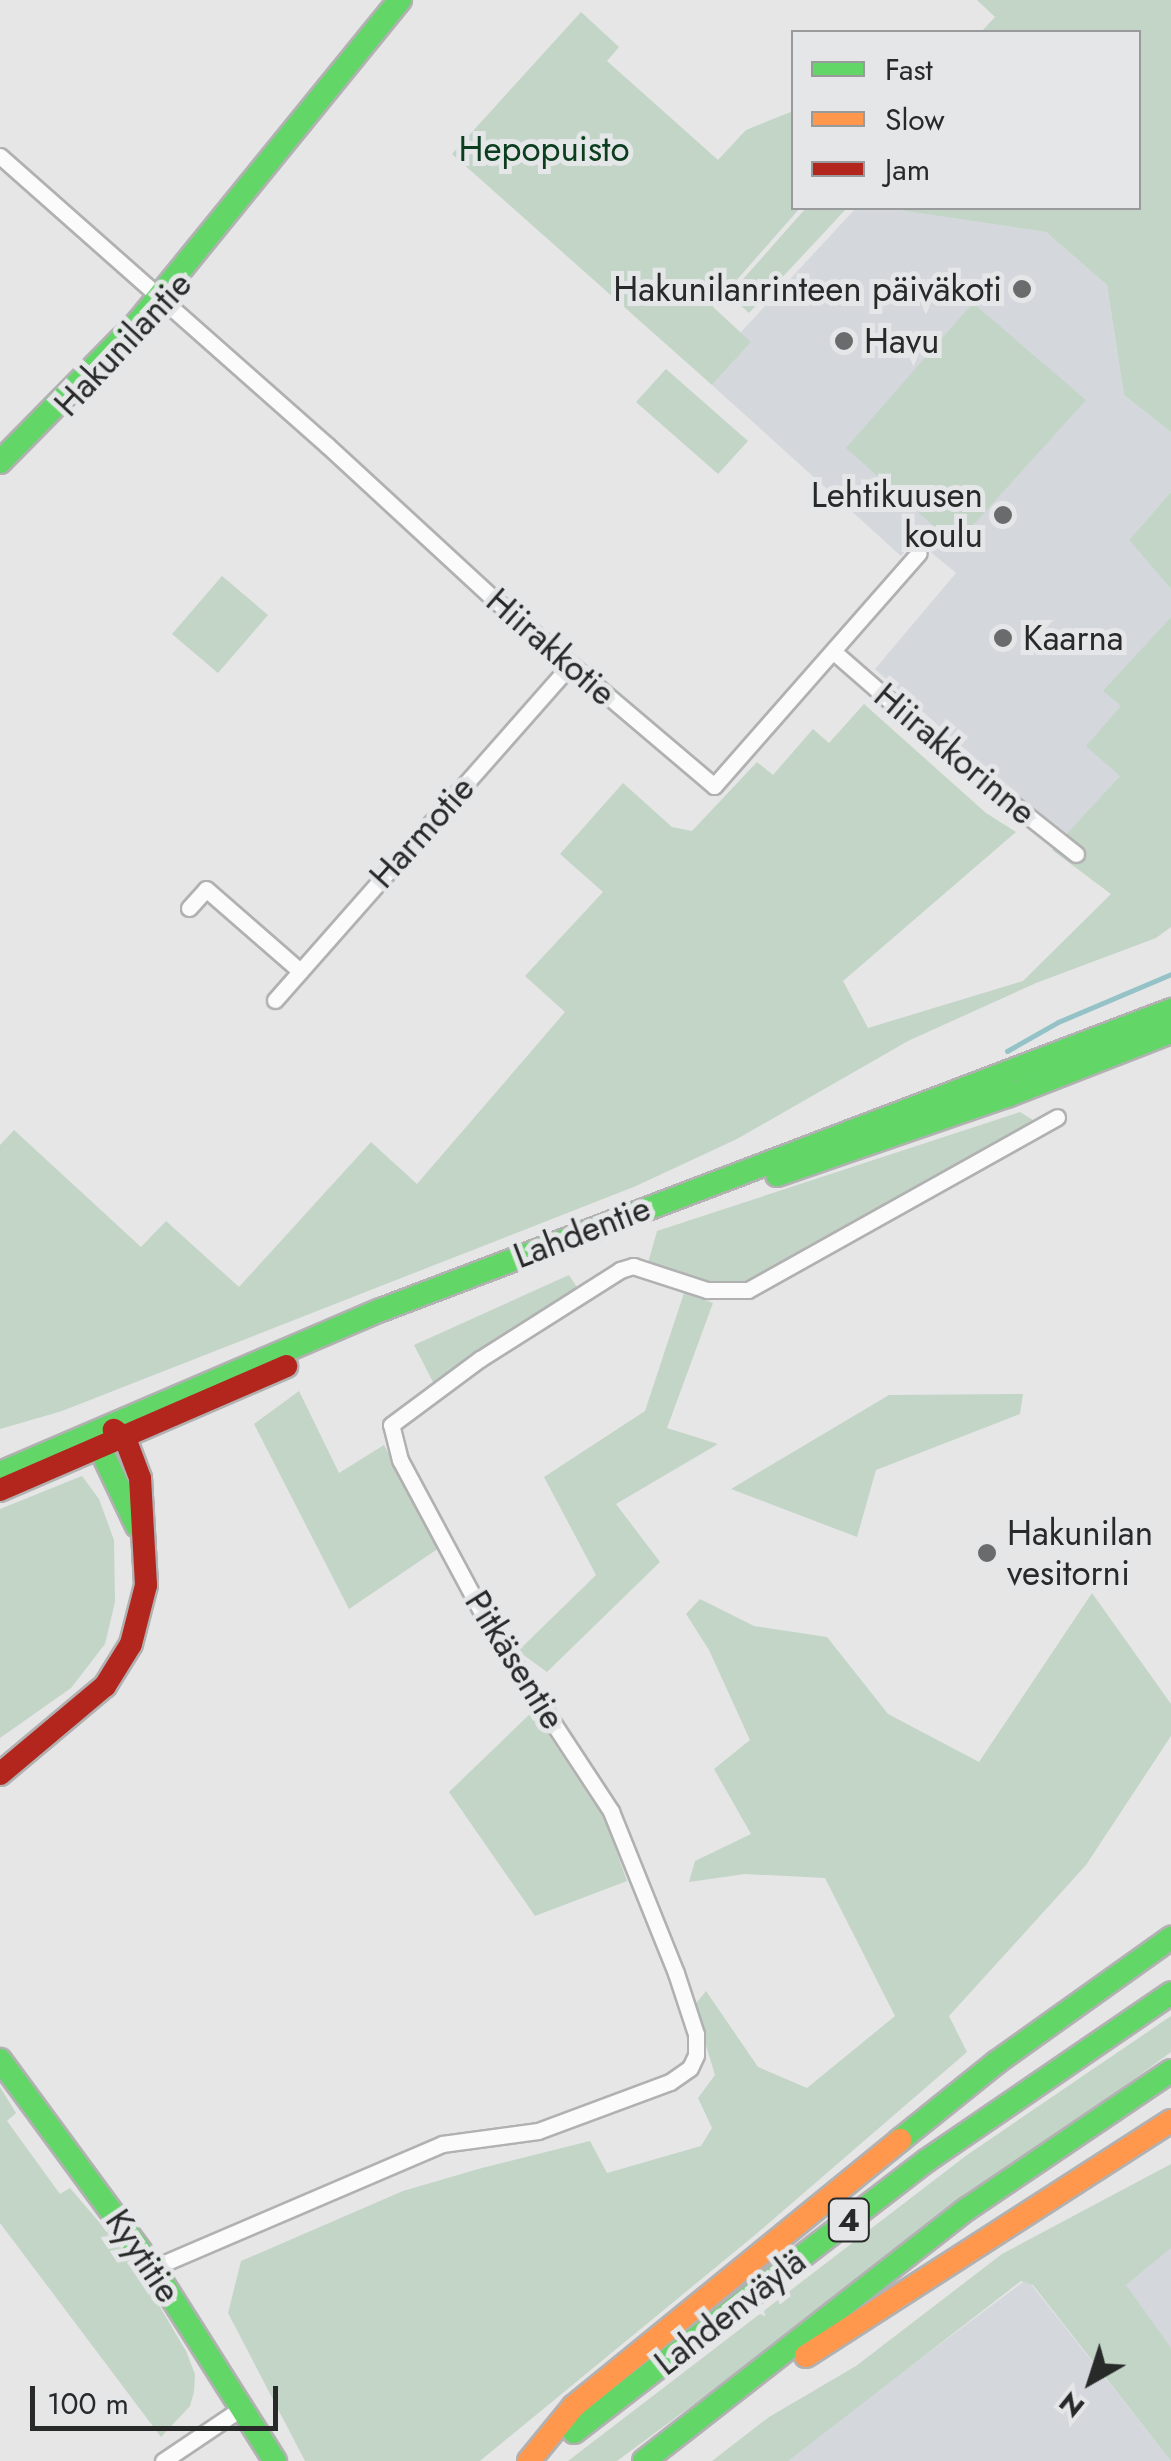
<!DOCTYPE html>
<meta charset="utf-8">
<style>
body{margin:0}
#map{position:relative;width:1171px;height:2461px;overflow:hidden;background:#e6e6e7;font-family:Jost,sans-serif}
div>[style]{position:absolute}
.built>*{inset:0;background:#d4d7dc}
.green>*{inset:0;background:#c2d5c7}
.stream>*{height:5px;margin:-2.5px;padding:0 2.5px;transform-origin:2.5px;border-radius:2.5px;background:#95c2c6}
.roads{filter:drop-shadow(2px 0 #b1b1b2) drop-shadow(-2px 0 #b1b1b2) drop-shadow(0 2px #b1b1b2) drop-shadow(0 -2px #b1b1b2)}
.street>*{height:15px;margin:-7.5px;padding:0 7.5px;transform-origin:7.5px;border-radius:7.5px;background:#fbfbfb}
.fast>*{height:22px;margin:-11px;padding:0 11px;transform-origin:11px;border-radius:11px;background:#63d668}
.slow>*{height:22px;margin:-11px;padding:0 11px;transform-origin:11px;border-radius:11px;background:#ff974d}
.jam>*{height:22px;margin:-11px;padding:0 11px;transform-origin:11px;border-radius:11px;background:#b3261e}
.dots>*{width:28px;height:28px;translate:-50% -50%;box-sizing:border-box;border:5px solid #e5e6e8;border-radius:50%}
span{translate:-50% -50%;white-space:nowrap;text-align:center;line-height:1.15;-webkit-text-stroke:10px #e5e6e8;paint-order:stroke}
.shield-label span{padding:2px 8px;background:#e5e6e8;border:2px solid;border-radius:8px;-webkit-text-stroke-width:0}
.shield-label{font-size:32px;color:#282929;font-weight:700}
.park-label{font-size:35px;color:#0b3e1e}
.poi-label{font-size:35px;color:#282929}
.right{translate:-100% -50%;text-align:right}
.left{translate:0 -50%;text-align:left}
.street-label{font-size:35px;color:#282929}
.legend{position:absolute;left:791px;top:30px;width:350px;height:180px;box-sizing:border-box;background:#e5e6e8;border:2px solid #999a9c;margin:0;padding:12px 18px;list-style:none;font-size:30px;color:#282929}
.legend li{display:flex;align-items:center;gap:20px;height:50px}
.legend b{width:50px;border:2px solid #999a9c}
.north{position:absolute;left:1041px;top:2331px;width:100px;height:100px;-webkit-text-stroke:8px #e5e6e8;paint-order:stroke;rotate:219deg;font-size:28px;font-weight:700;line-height:40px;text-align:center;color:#282929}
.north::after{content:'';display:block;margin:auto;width:35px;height:45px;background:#282929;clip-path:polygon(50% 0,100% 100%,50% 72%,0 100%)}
.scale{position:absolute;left:30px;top:2386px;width:248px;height:45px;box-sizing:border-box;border:5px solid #282929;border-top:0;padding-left:12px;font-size:30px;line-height:35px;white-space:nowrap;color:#282929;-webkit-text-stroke:8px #e5e6e8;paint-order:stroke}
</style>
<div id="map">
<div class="built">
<div style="clip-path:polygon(856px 208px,885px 208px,1046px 232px,1107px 285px,1124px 395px,1171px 432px,1171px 492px,1129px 540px,1171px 589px,1171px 617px,1104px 691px,1121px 706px,1120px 776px,1068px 834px,1004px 784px,875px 669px,956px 573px,915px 539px,901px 556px,712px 385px,750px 343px,740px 333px)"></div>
<div style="clip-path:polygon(1171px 2186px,1171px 2348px,1105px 2261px)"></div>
<div style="clip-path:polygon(1027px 2279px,1171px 2461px,784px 2461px)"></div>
</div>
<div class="green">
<div style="clip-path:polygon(977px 0,1171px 0,1171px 432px,1124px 395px,1107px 285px,1046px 232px,885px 208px,1138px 208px,1138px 32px,981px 32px,995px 17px)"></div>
<div style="clip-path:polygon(581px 12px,619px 47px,607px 61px,718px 160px,746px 130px,793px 111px,794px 208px,800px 208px,713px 307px,751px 342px,712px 385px,452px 154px)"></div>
<div style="clip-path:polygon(806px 208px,847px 208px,749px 313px,729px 295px)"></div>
<div style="clip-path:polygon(973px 303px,1086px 400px,955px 545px,846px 448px)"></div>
<div style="clip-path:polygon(666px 369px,748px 441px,718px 474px,636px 402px)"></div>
<div style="clip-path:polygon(1171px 492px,1171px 589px,1129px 540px)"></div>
<div style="clip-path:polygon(222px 576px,268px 615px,218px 673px,172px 634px)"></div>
<div style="clip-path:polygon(1171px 617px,1171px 927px,1156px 938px,1036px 983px,908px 1041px,737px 1139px,636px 1186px,62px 1411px,0 1429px,0 1145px,14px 1130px,141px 1247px,166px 1221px,239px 1287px,371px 1142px,417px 1184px,565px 1012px,525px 976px,603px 892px,560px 854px,623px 783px,672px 827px,692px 831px,757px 762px,773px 775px,813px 729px,829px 743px,864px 704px,986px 813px,1016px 832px,843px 981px,868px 1028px,1023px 981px,1111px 894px,1052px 850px,1120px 776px,1086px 746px,1121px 706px,1103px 691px)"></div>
<div style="clip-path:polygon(1020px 1112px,1036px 1122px,746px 1282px,717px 1285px,648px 1263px,657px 1231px)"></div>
<div style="clip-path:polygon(569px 1275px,578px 1289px,435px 1386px,414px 1345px)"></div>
<div style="clip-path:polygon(684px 1293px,713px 1303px,667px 1428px,718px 1444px,616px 1504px,660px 1562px,547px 1672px,518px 1651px,596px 1575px,544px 1477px,645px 1411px)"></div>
<div style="clip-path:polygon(299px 1391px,339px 1473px,384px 1445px,439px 1548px,349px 1609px,254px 1424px)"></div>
<div style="clip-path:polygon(1023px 1394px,1020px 1414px,876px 1470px,857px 1537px,731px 1489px,889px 1395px)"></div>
<div style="clip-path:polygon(82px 1476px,99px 1499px,114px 1540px,115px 1602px,105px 1644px,71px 1688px,0 1738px,0 1509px)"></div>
<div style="clip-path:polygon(1092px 1593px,1171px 1704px,1171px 1736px,1086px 1865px,949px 2016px,967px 2052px,755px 2235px,480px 2461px,305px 2461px,228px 2313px,241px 2261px,403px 2191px,482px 2168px,590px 2141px,607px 2173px,701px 2146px,712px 2128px,698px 2098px,715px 2075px,694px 2006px,706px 1991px,758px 2067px,807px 2088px,895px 2016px,825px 1878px,745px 1874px,689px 1882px,695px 1861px,751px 1834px,714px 1769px,750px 1740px,709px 1650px,686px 1614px,700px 1599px,754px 1626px,827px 1637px,888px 1714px,979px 1762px)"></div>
<div style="clip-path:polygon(533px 1711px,606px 1822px,627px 1881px,535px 1916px,449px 1792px)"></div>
<div style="clip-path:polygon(1171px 2016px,1171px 2052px,617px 2461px,568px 2461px,967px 2155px)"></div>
<div style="clip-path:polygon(0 2087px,16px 2113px,7px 2121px,60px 2194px,70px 2188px,134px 2263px,186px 2351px,195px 2374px,194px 2392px,190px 2406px,161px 2437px,0 2223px)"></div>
<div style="clip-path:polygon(1171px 2164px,1171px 2248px,1126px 2285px,1171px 2348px,1171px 2461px,1033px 2285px,1021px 2281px,788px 2461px,712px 2461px,769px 2417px,856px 2366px,1002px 2254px)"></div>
</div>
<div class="stream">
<div style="left:1007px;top:1051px;width:59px;rotate:-29.6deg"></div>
<div style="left:1058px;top:1022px;width:123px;rotate:-23deg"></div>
</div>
<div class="roads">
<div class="street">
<div style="left:0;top:156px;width:438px;rotate:41.5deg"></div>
<div style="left:328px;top:446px;width:229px;rotate:42.7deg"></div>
<div style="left:496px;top:601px;width:286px;rotate:40.3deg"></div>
<div style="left:714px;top:786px;width:310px;rotate:-48.7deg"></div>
<div style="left:834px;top:652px;width:167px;rotate:41.1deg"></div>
<div style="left:960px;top:762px;width:148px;rotate:38.4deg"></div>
<div style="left:189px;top:908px;width:25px;rotate:-48deg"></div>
<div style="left:206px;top:889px;width:125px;rotate:41.1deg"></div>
<div style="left:275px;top:1000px;width:446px;rotate:-48.6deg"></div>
<div style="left:153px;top:2268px;width:314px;rotate:-23.2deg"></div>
<div style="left:442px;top:2144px;width:97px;rotate:-7.7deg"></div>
<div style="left:538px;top:2131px;width:141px;rotate:-20.4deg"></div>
<div style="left:670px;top:2082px;width:24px;rotate:-35deg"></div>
<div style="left:690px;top:2068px;width:14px;rotate:-65deg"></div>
<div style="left:696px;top:2055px;width:21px;rotate:-90deg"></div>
<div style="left:696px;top:2034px;width:64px;rotate:-108.2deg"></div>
<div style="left:676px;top:1973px;width:175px;rotate:-111.9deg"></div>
<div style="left:611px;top:1811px;width:224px;rotate:-123.3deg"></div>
<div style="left:488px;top:1624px;width:186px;rotate:-118.2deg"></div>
<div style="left:400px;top:1460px;width:36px;rotate:-104deg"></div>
<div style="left:391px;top:1425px;width:111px;rotate:-36.6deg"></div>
<div style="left:480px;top:1359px;width:166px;rotate:-32.4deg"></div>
<div style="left:620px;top:1270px;width:14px;rotate:-17deg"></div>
<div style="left:633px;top:1266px;width:78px;rotate:18deg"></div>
<div style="left:707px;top:1290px;width:41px"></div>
<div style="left:748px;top:1290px;width:354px;rotate:-29.2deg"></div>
<div style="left:163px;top:2461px;width:95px;rotate:-33.9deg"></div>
</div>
<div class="fast">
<div style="left:0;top:462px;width:198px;rotate:-45.4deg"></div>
<div style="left:139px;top:321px;width:414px;rotate:-50.9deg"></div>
<div style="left:777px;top:1175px;width:243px;rotate:-19deg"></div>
<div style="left:1007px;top:1096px;width:176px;rotate:-21.3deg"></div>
<div style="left:103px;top:1437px;width:11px;rotate:105deg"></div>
<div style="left:100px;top:1448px;width:86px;rotate:64.6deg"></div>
<div style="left:0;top:1473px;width:414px;rotate:-23.2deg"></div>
<div style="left:381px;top:1310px;width:845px;rotate:-20.79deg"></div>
<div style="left:0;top:2060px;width:258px;rotate:53.7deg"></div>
<div style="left:153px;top:2268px;width:228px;rotate:57.7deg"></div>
<div style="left:900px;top:2140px;width:124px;rotate:-38.8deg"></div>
<div style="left:997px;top:2062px;width:214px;rotate:-35.5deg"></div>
<div style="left:574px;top:2432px;width:444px;rotate:-37.6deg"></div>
<div style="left:926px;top:2161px;width:297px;rotate:-34.4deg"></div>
<div style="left:644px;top:2461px;width:410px;rotate:-38deg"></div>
<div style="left:967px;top:2209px;width:246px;rotate:-34.1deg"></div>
</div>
<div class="slow">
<div style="left:806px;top:2356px;width:434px;rotate:-32.8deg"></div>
<div style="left:529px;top:2461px;width:71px;rotate:-50.7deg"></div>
<div style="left:574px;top:2406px;width:421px;rotate:-39.2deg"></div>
</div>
<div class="jam">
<div style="left:0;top:1490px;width:312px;rotate:-23.4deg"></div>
<div style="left:0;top:1774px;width:137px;rotate:-40deg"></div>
<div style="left:105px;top:1686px;width:49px;rotate:-58.2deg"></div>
<div style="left:131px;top:1644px;width:61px;rotate:-75.7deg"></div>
<div style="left:146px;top:1585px;width:107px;rotate:-93.2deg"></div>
<div style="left:140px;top:1478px;width:43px;rotate:-110.6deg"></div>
<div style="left:125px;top:1438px;width:14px;rotate:-144deg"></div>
</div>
</div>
<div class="dots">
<div style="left:1022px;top:289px;background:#6a6b6c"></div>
<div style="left:844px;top:341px;background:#6a6b6c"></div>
<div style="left:1003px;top:515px;background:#6a6b6c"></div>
<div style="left:1003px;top:638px;background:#6a6b6c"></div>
<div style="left:987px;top:1553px;background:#6a6b6c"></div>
</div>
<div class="shield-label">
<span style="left:849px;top:2220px">4</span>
</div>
<div class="park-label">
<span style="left:544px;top:149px">Hepopuisto</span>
</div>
<div class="poi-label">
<span class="right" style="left:1002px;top:289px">Hakunilanrinteen päiväkoti</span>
<span class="left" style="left:864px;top:341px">Havu</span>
<span class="right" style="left:983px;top:515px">Lehtikuusen<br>koulu</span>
<span class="left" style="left:1023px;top:638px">Kaarna</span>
<span class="left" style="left:1007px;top:1553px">Hakunilan<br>vesitorni</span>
</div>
<div class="street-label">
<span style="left:123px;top:344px;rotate:-47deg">Hakunilantie</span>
<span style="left:551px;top:647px;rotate:41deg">Hiirakkotie</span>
<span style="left:955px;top:754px;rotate:40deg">Hiirakkorinne</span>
<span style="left:422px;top:832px;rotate:-48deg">Harmotie</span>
<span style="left:582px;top:1232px;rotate:-21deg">Lahdentie</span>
<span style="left:515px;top:1660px;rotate:58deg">Pitkäsentie</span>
<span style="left:143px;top:2256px;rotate:56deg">Kyytitie</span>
<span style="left:730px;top:2312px;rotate:-38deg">Lahdenväylä</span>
</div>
<ul class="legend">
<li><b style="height:12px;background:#63d668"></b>Fast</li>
<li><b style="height:12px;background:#ff974d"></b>Slow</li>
<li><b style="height:12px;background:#b3261e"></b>Jam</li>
</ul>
<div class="north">N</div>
<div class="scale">100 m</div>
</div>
